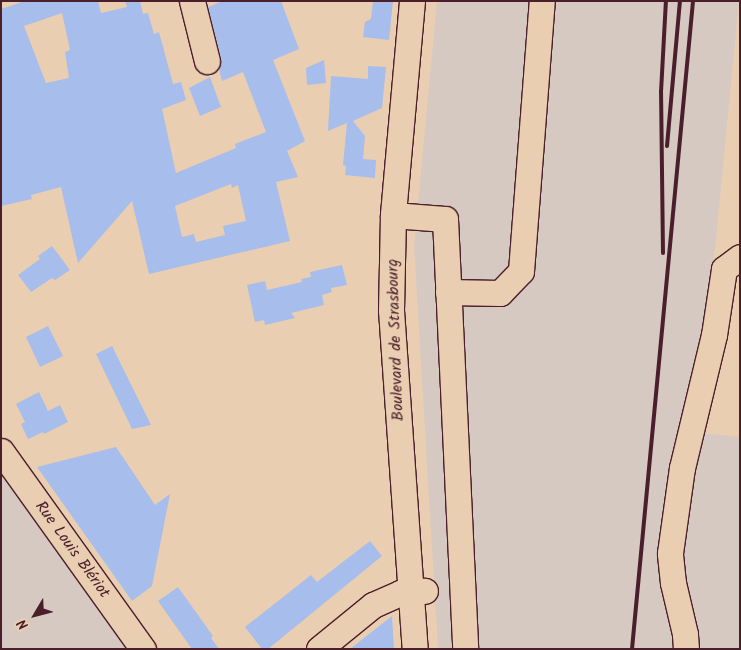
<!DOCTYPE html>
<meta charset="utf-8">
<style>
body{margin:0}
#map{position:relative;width:741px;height:650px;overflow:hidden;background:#eaceb1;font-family:Kalam,sans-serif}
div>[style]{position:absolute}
.built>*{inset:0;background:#d6c9c2}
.building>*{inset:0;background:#a7bdeb}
.roads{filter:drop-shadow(1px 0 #4a1f2b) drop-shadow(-1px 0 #4a1f2b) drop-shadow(0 1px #4a1f2b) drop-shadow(0 -1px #4a1f2b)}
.minor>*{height:25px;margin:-12.5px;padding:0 12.5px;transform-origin:12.5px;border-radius:12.5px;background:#eaceb1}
.rail>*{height:4px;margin:-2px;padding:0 2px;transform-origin:2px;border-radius:2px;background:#4a1f2b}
span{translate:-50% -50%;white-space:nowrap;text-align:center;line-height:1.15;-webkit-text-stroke:5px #eaceb1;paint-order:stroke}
.street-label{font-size:16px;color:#4a1f2b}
.frame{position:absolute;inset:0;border:2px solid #4a1f2b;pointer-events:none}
.north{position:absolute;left:10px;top:590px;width:50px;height:50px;-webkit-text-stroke:4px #eaceb1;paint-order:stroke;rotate:233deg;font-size:14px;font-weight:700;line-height:20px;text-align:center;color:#4a1f2b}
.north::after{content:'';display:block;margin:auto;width:18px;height:22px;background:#4a1f2b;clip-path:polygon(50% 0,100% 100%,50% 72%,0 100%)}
</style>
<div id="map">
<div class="built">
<div style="clip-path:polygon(437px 1px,739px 1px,716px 240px,704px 333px,683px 431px,740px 437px,740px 649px,438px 649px,414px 246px)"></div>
<div style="clip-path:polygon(1px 446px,147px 649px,1px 649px)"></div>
</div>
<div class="building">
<div style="clip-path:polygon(evenodd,25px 1px,98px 1px,101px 13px,127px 7px,125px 1px,140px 1px,143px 14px,148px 13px,154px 34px,159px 32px,173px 84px,181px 82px,186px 100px,162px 109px,176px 173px,236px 148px,235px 144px,266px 132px,243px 72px,222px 81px,219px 69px,221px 58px,208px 7px,223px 1px,281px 1px,299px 49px,273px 60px,305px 141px,287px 151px,298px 177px,276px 182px,290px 241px,149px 274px,132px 201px,78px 263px,61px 187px,31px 195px,32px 199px,1px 206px,1px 9px,25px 1px,62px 13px,70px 50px,65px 52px,69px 78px,46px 83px,24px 26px,62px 13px,25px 1px,231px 184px,232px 188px,238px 185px,246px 221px,223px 226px,225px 235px,196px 242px,194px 234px,182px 237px,175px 206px,231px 184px)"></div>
<div style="clip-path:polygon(373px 1px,393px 1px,389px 40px,363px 37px,365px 22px,371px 19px)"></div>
<div style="clip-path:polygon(324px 60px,326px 83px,307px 85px,306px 68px)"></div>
<div style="clip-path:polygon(368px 66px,386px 67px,382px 108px,353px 121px,365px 136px,363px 159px,376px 160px,375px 178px,345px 175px,346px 166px,343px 165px,347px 123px,328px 131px,331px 76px,368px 79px)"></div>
<div style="clip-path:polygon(210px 77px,221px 107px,200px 116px,189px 88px)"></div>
<div style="clip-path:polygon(52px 246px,70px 270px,55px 280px,52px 278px,31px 292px,18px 275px,40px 259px,38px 256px)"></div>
<div style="clip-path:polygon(342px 265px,347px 285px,331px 288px,332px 292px,322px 295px,324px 305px,291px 313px,295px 318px,265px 325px,264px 320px,255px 322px,247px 285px,265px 281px,267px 290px,302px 282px,301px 279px,311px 277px,310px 272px)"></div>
<div style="clip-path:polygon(48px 326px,63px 356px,40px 367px,26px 337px)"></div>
<div style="clip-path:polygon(112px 346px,151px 425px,132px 429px,96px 354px)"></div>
<div style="clip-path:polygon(39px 392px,48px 411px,60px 405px,68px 422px,44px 434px,43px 432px,28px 439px,21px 424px,25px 422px,16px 404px)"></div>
<div style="clip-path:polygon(116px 447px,155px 505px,170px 494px,152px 586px,132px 601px,37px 467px)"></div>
<div style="clip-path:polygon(370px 541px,382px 556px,268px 649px,262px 649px,245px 627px,311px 575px,317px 582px)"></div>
<div style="clip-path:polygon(178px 587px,213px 636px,211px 638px,219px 649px,192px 649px,158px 601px)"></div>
<div style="clip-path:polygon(392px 616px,394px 649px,350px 649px)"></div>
</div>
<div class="roads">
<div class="minor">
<div style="left:192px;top:1px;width:62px;rotate:76deg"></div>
<div style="left:412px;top:1px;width:215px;rotate:95.1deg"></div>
<div style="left:393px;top:215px;width:95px;rotate:91.2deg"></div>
<div style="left:391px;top:310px;width:340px;rotate:86deg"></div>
<div style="left:393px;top:215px;width:52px;rotate:4.4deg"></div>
<div style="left:445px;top:219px;width:430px;rotate:87.3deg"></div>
<div style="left:448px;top:292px;width:52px;rotate:1.1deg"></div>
<div style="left:500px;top:293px;width:30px;rotate:-46deg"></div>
<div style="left:521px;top:271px;width:271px;rotate:-85.6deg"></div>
<div style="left:1px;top:451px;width:244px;rotate:54.4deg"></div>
<div style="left:319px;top:649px;width:70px;rotate:-39.2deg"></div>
<div style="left:373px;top:605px;width:30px;rotate:-24deg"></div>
<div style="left:400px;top:593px;width:25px;rotate:-5deg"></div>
<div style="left:686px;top:649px;width:15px;rotate:-94deg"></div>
<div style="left:685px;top:634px;width:52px;rotate:-103.2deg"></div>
<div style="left:673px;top:583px;width:30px;rotate:-96deg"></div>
<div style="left:670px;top:553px;width:86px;rotate:-82deg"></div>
<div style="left:682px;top:468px;width:137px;rotate:-76.5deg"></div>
<div style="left:714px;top:335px;width:67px;rotate:-81.4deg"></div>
<div style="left:724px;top:269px;width:20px;rotate:-37deg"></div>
</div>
</div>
<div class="rail">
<div style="left:667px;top:146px;width:146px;rotate:-84.9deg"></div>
<div style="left:663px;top:253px;width:161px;rotate:-90.7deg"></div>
<div style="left:661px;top:92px;width:91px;rotate:-86.9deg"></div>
<div style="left:632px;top:649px;width:651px;rotate:-84.62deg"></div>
</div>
<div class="street-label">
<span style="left:396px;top:340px;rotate:-92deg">Boulevard de Strasbourg</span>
<span style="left:72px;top:550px;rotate:54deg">Rue Louis Blériot</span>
</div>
<div class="frame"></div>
<div class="north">N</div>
</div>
